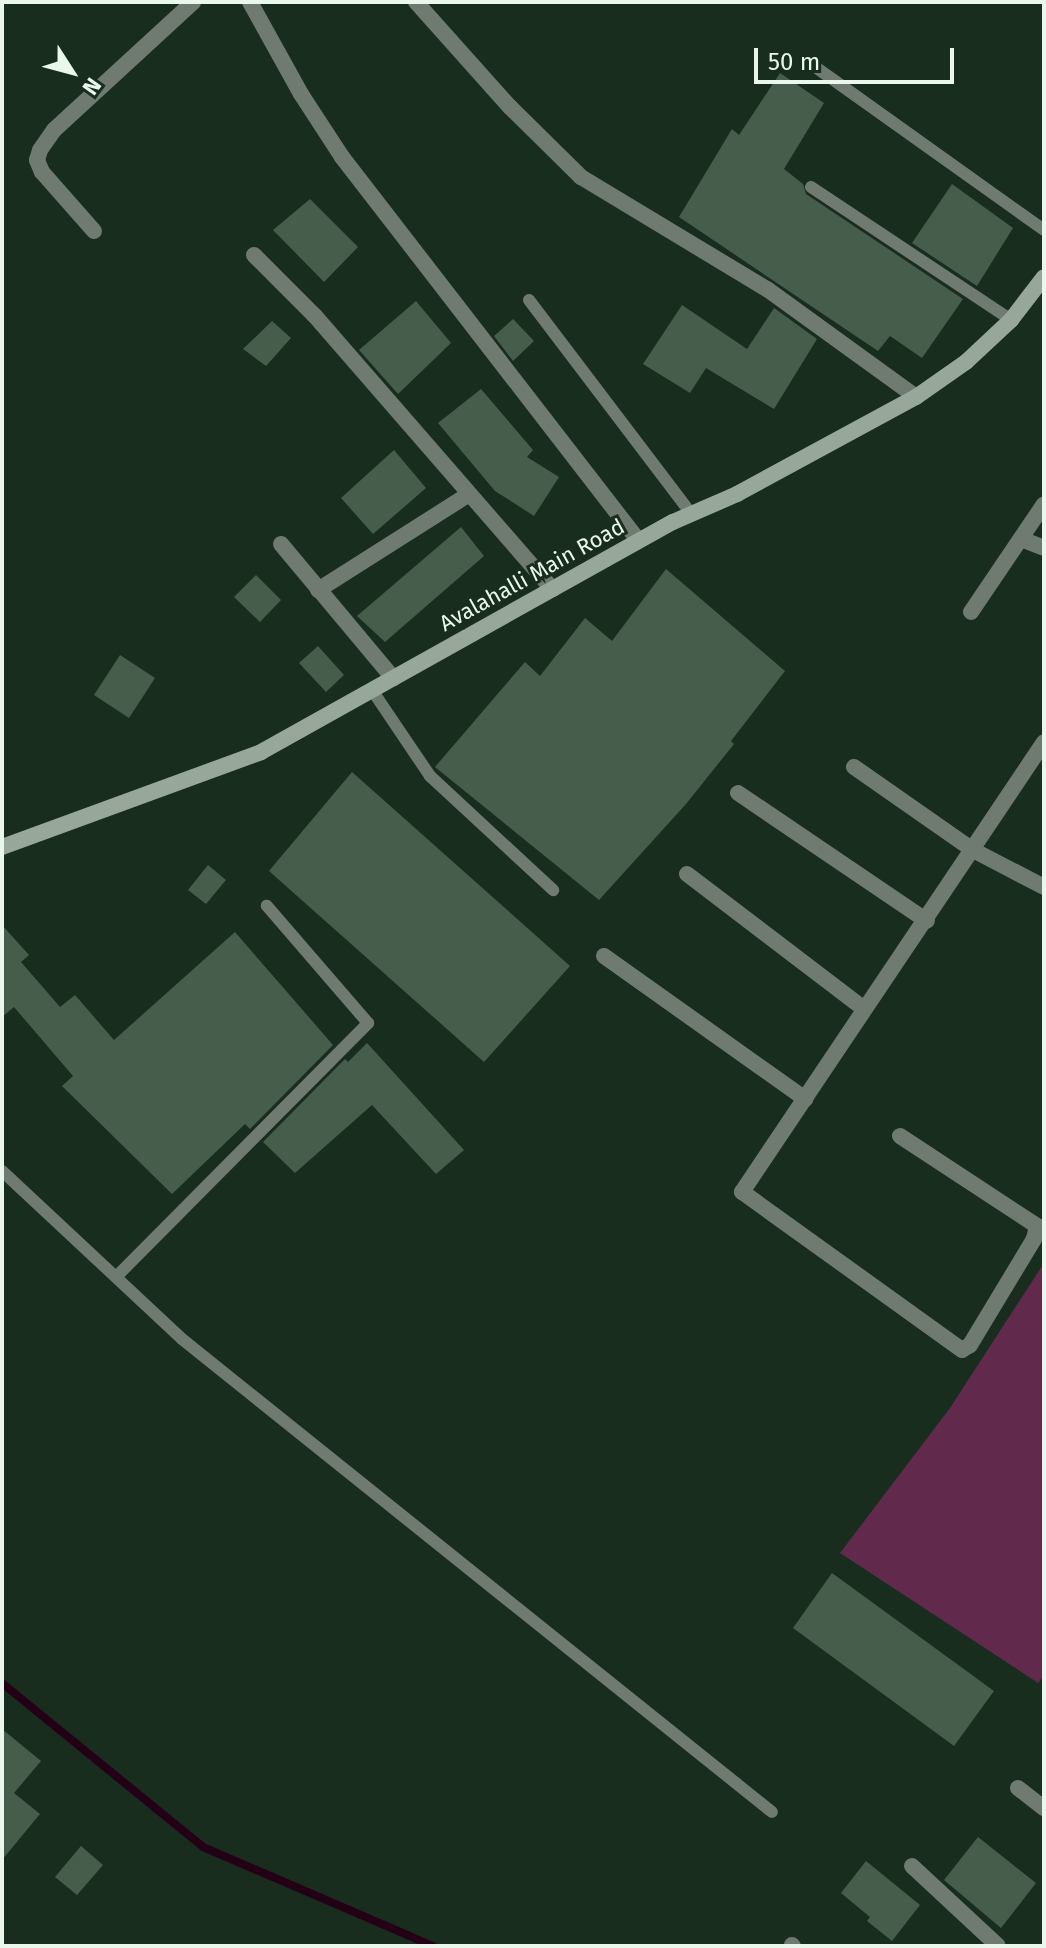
<!DOCTYPE html>
<style>
body{margin:0}
#map{position:relative;width:1046px;height:1948px;overflow:hidden;background:#182d1e;font-family:"Fira Sans",sans-serif}
div>[style]{position:absolute}
.green>*{inset:0;background:#61294b}
.stream>*{height:8px;margin:-4px;padding:0 4px;transform-origin:4px;border-radius:4px;background:#230016}
.building>*{inset:0;background:#465d4c}
.service>*{height:12px;margin:-6px;padding:0 6px;transform-origin:6px;border-radius:6px;background:#6f7a71}
.minor>*{height:16px;margin:-8px;padding:0 8px;transform-origin:8px;border-radius:8px;background:#6f7a71}
.secondary>*{height:16px;margin:-8px;padding:0 8px;transform-origin:8px;border-radius:8px;background:#97a89b}
span{translate:-50% -50%;white-space:nowrap;text-align:center;line-height:1.15;-webkit-text-stroke:6px #182d1e;paint-order:stroke}
.street-label{font-size:22px;color:#e9f7ec}
.frame{position:absolute;inset:0;border:4px solid #e9f7ec;pointer-events:none}
.north{position:absolute;left:32px;top:32px;width:80px;height:80px;-webkit-text-stroke:6px #182d1e;paint-order:stroke;rotate:126deg;font-size:22px;font-weight:700;line-height:32px;text-align:center;color:#e9f7ec}
.north::after{content:'';display:block;margin:auto;width:28px;height:36px;background:#e9f7ec;clip-path:polygon(50% 0,100% 100%,50% 72%,0 100%)}
.scale{position:absolute;left:754px;top:48px;width:200px;height:36px;box-sizing:border-box;border:4px solid #e9f7ec;border-top:0;padding-left:10px;font-size:24px;line-height:28px;white-space:nowrap;color:#e9f7ec;-webkit-text-stroke:6px #182d1e;paint-order:stroke}
</style>
<div id="map">
<div class="green">
<div style="clip-path:polygon(1044px 1263px,1044px 1675px,1038px 1683px,840px 1553px,950px 1408px)"></div>
</div>
<div class="stream">
<div style="left:2px;top:1683px;width:259px;rotate:39.2deg"></div>
<div style="left:203px;top:1847px;width:250px;rotate:23.3deg"></div>
</div>
<div class="building">
<div style="clip-path:polygon(780px 73px,824px 103px,784px 169px,803px 184px,806px 194px,963px 299px,922px 358px,890px 336px,878px 351px,679px 217px,732px 129px,739px 135px)"></div>
<div style="clip-path:polygon(952px 184px,1013px 228px,977px 286px,912px 243px)"></div>
<div style="clip-path:polygon(310px 199px,358px 247px,324px 282px,273px 230px)"></div>
<div style="clip-path:polygon(416px 301px,451px 343px,398px 394px,359px 350px)"></div>
<div style="clip-path:polygon(682px 305px,747px 349px,774px 308px,817px 339px,774px 409px,706px 368px,690px 393px,643px 364px)"></div>
<div style="clip-path:polygon(513px 319px,534px 341px,513px 361px,494px 336px)"></div>
<div style="clip-path:polygon(272px 321px,291px 338px,266px 366px,243px 349px)"></div>
<div style="clip-path:polygon(481px 389px,533px 450px,527px 457px,559px 477px,534px 516px,495px 491px,438px 423px)"></div>
<div style="clip-path:polygon(394px 450px,426px 488px,373px 534px,341px 498px)"></div>
<div style="clip-path:polygon(461px 527px,484px 556px,385px 642px,357px 616px)"></div>
<div style="clip-path:polygon(666px 569px,785px 671px,731px 741px,734px 744px,686px 804px,599px 900px,435px 767px,525px 662px,540px 676px,585px 618px,612px 641px)"></div>
<div style="clip-path:polygon(256px 575px,281px 600px,260px 622px,234px 597px)"></div>
<div style="clip-path:polygon(318px 646px,344px 675px,326px 692px,299px 663px)"></div>
<div style="clip-path:polygon(120px 655px,155px 678px,129px 718px,94px 695px)"></div>
<div style="clip-path:polygon(352px 772px,570px 966px,484px 1062px,269px 871px)"></div>
<div style="clip-path:polygon(208px 865px,226px 880px,206px 904px,188px 890px)"></div>
<div style="clip-path:polygon(2px 925px,29px 955px,21px 962px,60px 1007px,75px 995px,114px 1040px,235px 932px,333px 1045px,250px 1129px,245px 1124px,172px 1194px,62px 1086px,73px 1076px,14px 1007px,2px 1017px)"></div>
<div style="clip-path:polygon(367px 1043px,464px 1150px,436px 1174px,372px 1105px,295px 1173px,263px 1142px,345px 1059px,348px 1062px)"></div>
<div style="clip-path:polygon(832px 1573px,994px 1691px,954px 1746px,793px 1628px)"></div>
<div style="clip-path:polygon(2px 1729px,41px 1761px,14px 1793px,40px 1814px,2px 1860px)"></div>
<div style="clip-path:polygon(978px 1837px,1036px 1883px,1001px 1928px,944px 1880px)"></div>
<div style="clip-path:polygon(81px 1846px,103px 1865px,77px 1895px,55px 1877px)"></div>
<div style="clip-path:polygon(866px 1861px,920px 1905px,892px 1941px,867px 1921px,870px 1917px,841px 1893px)"></div>
</div>
<div class="service">
<div style="left:807px;top:61px;width:291px;rotate:35.5deg"></div>
<div style="left:811px;top:187px;width:240px;rotate:33.6deg"></div>
<div style="left:529px;top:300px;width:266px;rotate:52.8deg"></div>
<div style="left:372px;top:690px;width:104px;rotate:56deg"></div>
<div style="left:430px;top:776px;width:168px;rotate:42.8deg"></div>
<div style="left:2px;top:1171px;width:246px;rotate:43deg"></div>
<div style="left:182px;top:1339px;width:756px;rotate:38.72deg"></div>
<div style="left:116px;top:1277px;width:358px;rotate:-45.2deg"></div>
<div style="left:368px;top:1023px;width:155px;rotate:-130.8deg"></div>
</div>
<div class="minor">
<div style="left:250px;top:2px;width:105px;rotate:61deg"></div>
<div style="left:301px;top:94px;width:75px;rotate:56.9deg"></div>
<div style="left:342px;top:157px;width:485px;rotate:52.3deg"></div>
<div style="left:416px;top:2px;width:141px;rotate:48.2deg"></div>
<div style="left:510px;top:107px;width:100px;rotate:44.6deg"></div>
<div style="left:581px;top:177px;width:217px;rotate:31.1deg"></div>
<div style="left:767px;top:289px;width:184px;rotate:35.9deg"></div>
<div style="left:94px;top:231px;width:79px;rotate:-131.4deg"></div>
<div style="left:42px;top:172px;width:13px;rotate:-113deg"></div>
<div style="left:37px;top:160px;width:10px;rotate:-73deg"></div>
<div style="left:40px;top:150px;width:24px;rotate:-55deg"></div>
<div style="left:54px;top:130px;width:189px;rotate:-42.6deg"></div>
<div style="left:254px;top:255px;width:86px;rotate:45deg"></div>
<div style="left:315px;top:316px;width:362px;rotate:49deg"></div>
<div style="left:1021px;top:539px;width:25px;rotate:21deg"></div>
<div style="left:281px;top:544px;width:175px;rotate:50.1deg"></div>
<div style="left:318px;top:590px;width:179px;rotate:-32.4deg"></div>
<div style="left:971px;top:612px;width:130px;rotate:-55.9deg"></div>
<div style="left:854px;top:767px;width:145px;rotate:34.9deg"></div>
<div style="left:973px;top:850px;width:80px;rotate:27.5deg"></div>
<div style="left:738px;top:793px;width:228px;rotate:34.1deg"></div>
<div style="left:687px;top:874px;width:223px;rotate:37.3deg"></div>
<div style="left:604px;top:956px;width:247px;rotate:35.4deg"></div>
<div style="left:900px;top:1136px;width:164px;rotate:33.3deg"></div>
<div style="left:1037px;top:1226px;width:13px;rotate:103deg"></div>
<div style="left:1034px;top:1239px;width:124px;rotate:121.1deg"></div>
<div style="left:970px;top:1345px;width:9px;rotate:148deg"></div>
<div style="left:962px;top:1350px;width:271px;rotate:-144.3deg"></div>
<div style="left:742px;top:1192px;width:542px;rotate:-56.13deg"></div>
<div style="left:1018px;top:1788px;width:33px;rotate:38deg"></div>
<div style="left:912px;top:1866px;width:117px;rotate:42.9deg"></div>
<div style="left:792px;top:1945px;width:1px;rotate:45deg"></div>
</div>
<div class="secondary">
<div style="left:2px;top:847px;width:276px;rotate:-20.1deg"></div>
<div style="left:261px;top:752px;width:472px;rotate:-29.2deg"></div>
<div style="left:673px;top:522px;width:70px;rotate:-23.6deg"></div>
<div style="left:737px;top:494px;width:204px;rotate:-28.5deg"></div>
<div style="left:916px;top:397px;width:61px;rotate:-35deg"></div>
<div style="left:966px;top:362px;width:62px;rotate:-43deg"></div>
<div style="left:1011px;top:320px;width:54px;rotate:-52.5deg"></div>
</div>
<div class="street-label">
<span style="left:532px;top:575px;rotate:-29deg">Avalahalli Main Road</span>
</div>
<div class="frame"></div>
<div class="north">N</div>
<div class="scale">50 m</div>
</div>
